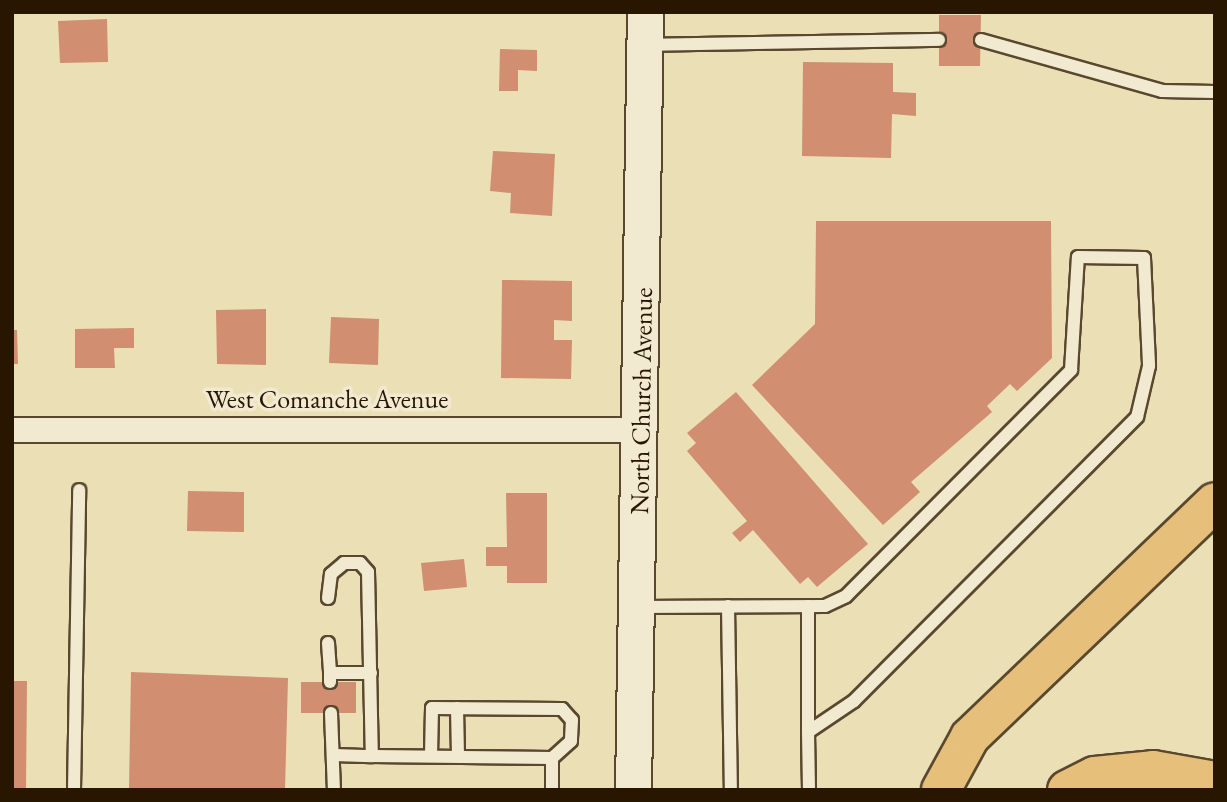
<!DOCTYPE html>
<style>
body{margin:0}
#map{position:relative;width:1227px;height:802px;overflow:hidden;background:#ebdfb6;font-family:"EB Garamond",serif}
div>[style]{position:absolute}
.building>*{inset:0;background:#d18e70}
.roads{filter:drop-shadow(2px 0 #59482e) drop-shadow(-2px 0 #59482e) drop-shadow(0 2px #59482e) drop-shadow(0 -2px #59482e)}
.lane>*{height:12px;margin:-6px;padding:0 6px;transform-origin:6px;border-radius:6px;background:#f2ead0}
.street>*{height:24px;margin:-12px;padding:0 12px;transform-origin:12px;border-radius:12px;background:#f2ead0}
.secondary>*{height:35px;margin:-17.5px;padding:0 17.5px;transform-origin:17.5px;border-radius:17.5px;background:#f2ead0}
.primary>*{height:38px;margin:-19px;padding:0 19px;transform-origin:19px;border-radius:19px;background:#e6c07b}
span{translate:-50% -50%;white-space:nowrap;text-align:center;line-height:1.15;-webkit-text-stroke:7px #f2ead0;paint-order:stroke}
.street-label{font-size:26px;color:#281601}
.frame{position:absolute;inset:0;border:14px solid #281601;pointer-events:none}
</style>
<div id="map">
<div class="building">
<div style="clip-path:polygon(939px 15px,981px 15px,980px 66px,939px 66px)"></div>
<div style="clip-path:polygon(107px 19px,108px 62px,60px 63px,58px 21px)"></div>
<div style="clip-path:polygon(500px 49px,537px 50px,537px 71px,518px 70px,518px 91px,499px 91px)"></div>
<div style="clip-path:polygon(803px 62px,893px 63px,893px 92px,916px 93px,916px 116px,892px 114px,891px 158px,802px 156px)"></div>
<div style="clip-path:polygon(493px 151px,555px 154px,552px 216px,510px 213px,511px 193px,490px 191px)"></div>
<div style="clip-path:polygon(816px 221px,1051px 221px,1052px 358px,1017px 391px,1010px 384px,987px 406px,992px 412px,911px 482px,920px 492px,883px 525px,752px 385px,815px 324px)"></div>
<div style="clip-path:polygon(502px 280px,572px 281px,572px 321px,554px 320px,554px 340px,572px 340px,571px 379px,501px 378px)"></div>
<div style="clip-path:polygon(266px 309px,266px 365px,217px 364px,216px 310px)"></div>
<div style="clip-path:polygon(331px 317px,379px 319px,378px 365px,329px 363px)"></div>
<div style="clip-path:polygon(134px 328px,134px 348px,114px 348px,115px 368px,75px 368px,75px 329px)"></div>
<div style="clip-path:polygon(12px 330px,17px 330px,18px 364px,12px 364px)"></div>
<div style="clip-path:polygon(736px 392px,868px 544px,817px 587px,808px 577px,800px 584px,753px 530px,740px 542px,732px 533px,747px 521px,687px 451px,696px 443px,687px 433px)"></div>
<div style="clip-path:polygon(188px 491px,244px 492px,244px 532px,187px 531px)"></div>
<div style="clip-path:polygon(506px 493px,547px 493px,547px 583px,507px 583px,507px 566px,486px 566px,486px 547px,507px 547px)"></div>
<div style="clip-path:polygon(464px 559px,467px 587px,424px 591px,421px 563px)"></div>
<div style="clip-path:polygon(131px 672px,288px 678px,285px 790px,129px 790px)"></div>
<div style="clip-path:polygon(12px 681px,27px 681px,26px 790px,12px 790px)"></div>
<div style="clip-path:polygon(301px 682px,356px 682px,356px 713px,301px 713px)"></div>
</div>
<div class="roads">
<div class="lane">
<div style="left:981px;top:40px;width:188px;rotate:15.7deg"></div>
<div style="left:1162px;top:91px;width:53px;rotate:1.1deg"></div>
<div style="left:645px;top:45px;width:294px;rotate:-1deg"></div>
<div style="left:328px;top:598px;width:24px;rotate:-83deg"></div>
<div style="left:331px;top:574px;width:17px;rotate:-40deg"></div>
<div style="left:344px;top:563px;width:16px"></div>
<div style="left:360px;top:563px;width:12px;rotate:48deg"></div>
<div style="left:368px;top:572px;width:184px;rotate:88.8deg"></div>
<div style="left:372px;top:756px;width:180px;rotate:0.6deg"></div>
<div style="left:552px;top:758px;width:32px;rotate:90deg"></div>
<div style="left:728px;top:606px;width:184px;rotate:89.1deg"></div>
<div style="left:638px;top:607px;width:187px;rotate:-0.3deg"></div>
<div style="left:825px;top:606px;width:23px;rotate:-25deg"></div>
<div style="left:846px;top:596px;width:319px;rotate:-45.1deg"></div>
<div style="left:1071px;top:370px;width:113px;rotate:-86.5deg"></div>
<div style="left:1078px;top:257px;width:66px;rotate:0.9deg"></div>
<div style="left:1144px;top:258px;width:108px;rotate:87.3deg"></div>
<div style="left:1149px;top:366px;width:52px;rotate:103.2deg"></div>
<div style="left:1137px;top:417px;width:401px;rotate:134.9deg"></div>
<div style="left:854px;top:701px;width:55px;rotate:146deg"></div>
<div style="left:808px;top:732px;width:58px;rotate:89deg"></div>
<div style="left:328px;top:643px;width:30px;rotate:86deg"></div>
<div style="left:330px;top:682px;width:9px;rotate:-90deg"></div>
<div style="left:330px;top:673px;width:41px"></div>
<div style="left:457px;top:708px;width:48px;rotate:88.8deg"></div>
<div style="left:331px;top:713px;width:77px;rotate:87.8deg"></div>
<div style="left:808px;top:732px;width:126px;rotate:-90deg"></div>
<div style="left:334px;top:755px;width:38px;rotate:2deg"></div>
<div style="left:431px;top:756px;width:48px;rotate:-88.8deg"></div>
<div style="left:432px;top:708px;width:130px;rotate:0.4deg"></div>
<div style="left:562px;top:709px;width:15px;rotate:48deg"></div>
<div style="left:572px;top:720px;width:21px;rotate:93deg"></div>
<div style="left:571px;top:741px;width:25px;rotate:138deg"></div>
<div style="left:74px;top:790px;width:300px;rotate:-89deg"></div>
</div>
<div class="street">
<div style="left:12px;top:430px;width:630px"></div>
</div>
<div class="secondary">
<div style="left:633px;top:790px;width:778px;rotate:-89.12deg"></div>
</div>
<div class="primary">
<div style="left:941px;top:790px;width:60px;rotate:-61.3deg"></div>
<div style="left:970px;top:737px;width:339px;rotate:-43.8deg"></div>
<div style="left:1067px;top:790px;width:31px;rotate:-27deg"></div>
<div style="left:1095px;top:776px;width:58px;rotate:-5.9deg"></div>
<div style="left:1153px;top:770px;width:63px;rotate:10.1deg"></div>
</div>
</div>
<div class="street-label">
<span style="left:327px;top:400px">West Comanche Avenue</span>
<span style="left:642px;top:401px;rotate:-89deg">North Church Avenue</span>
</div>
<div class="frame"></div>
</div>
